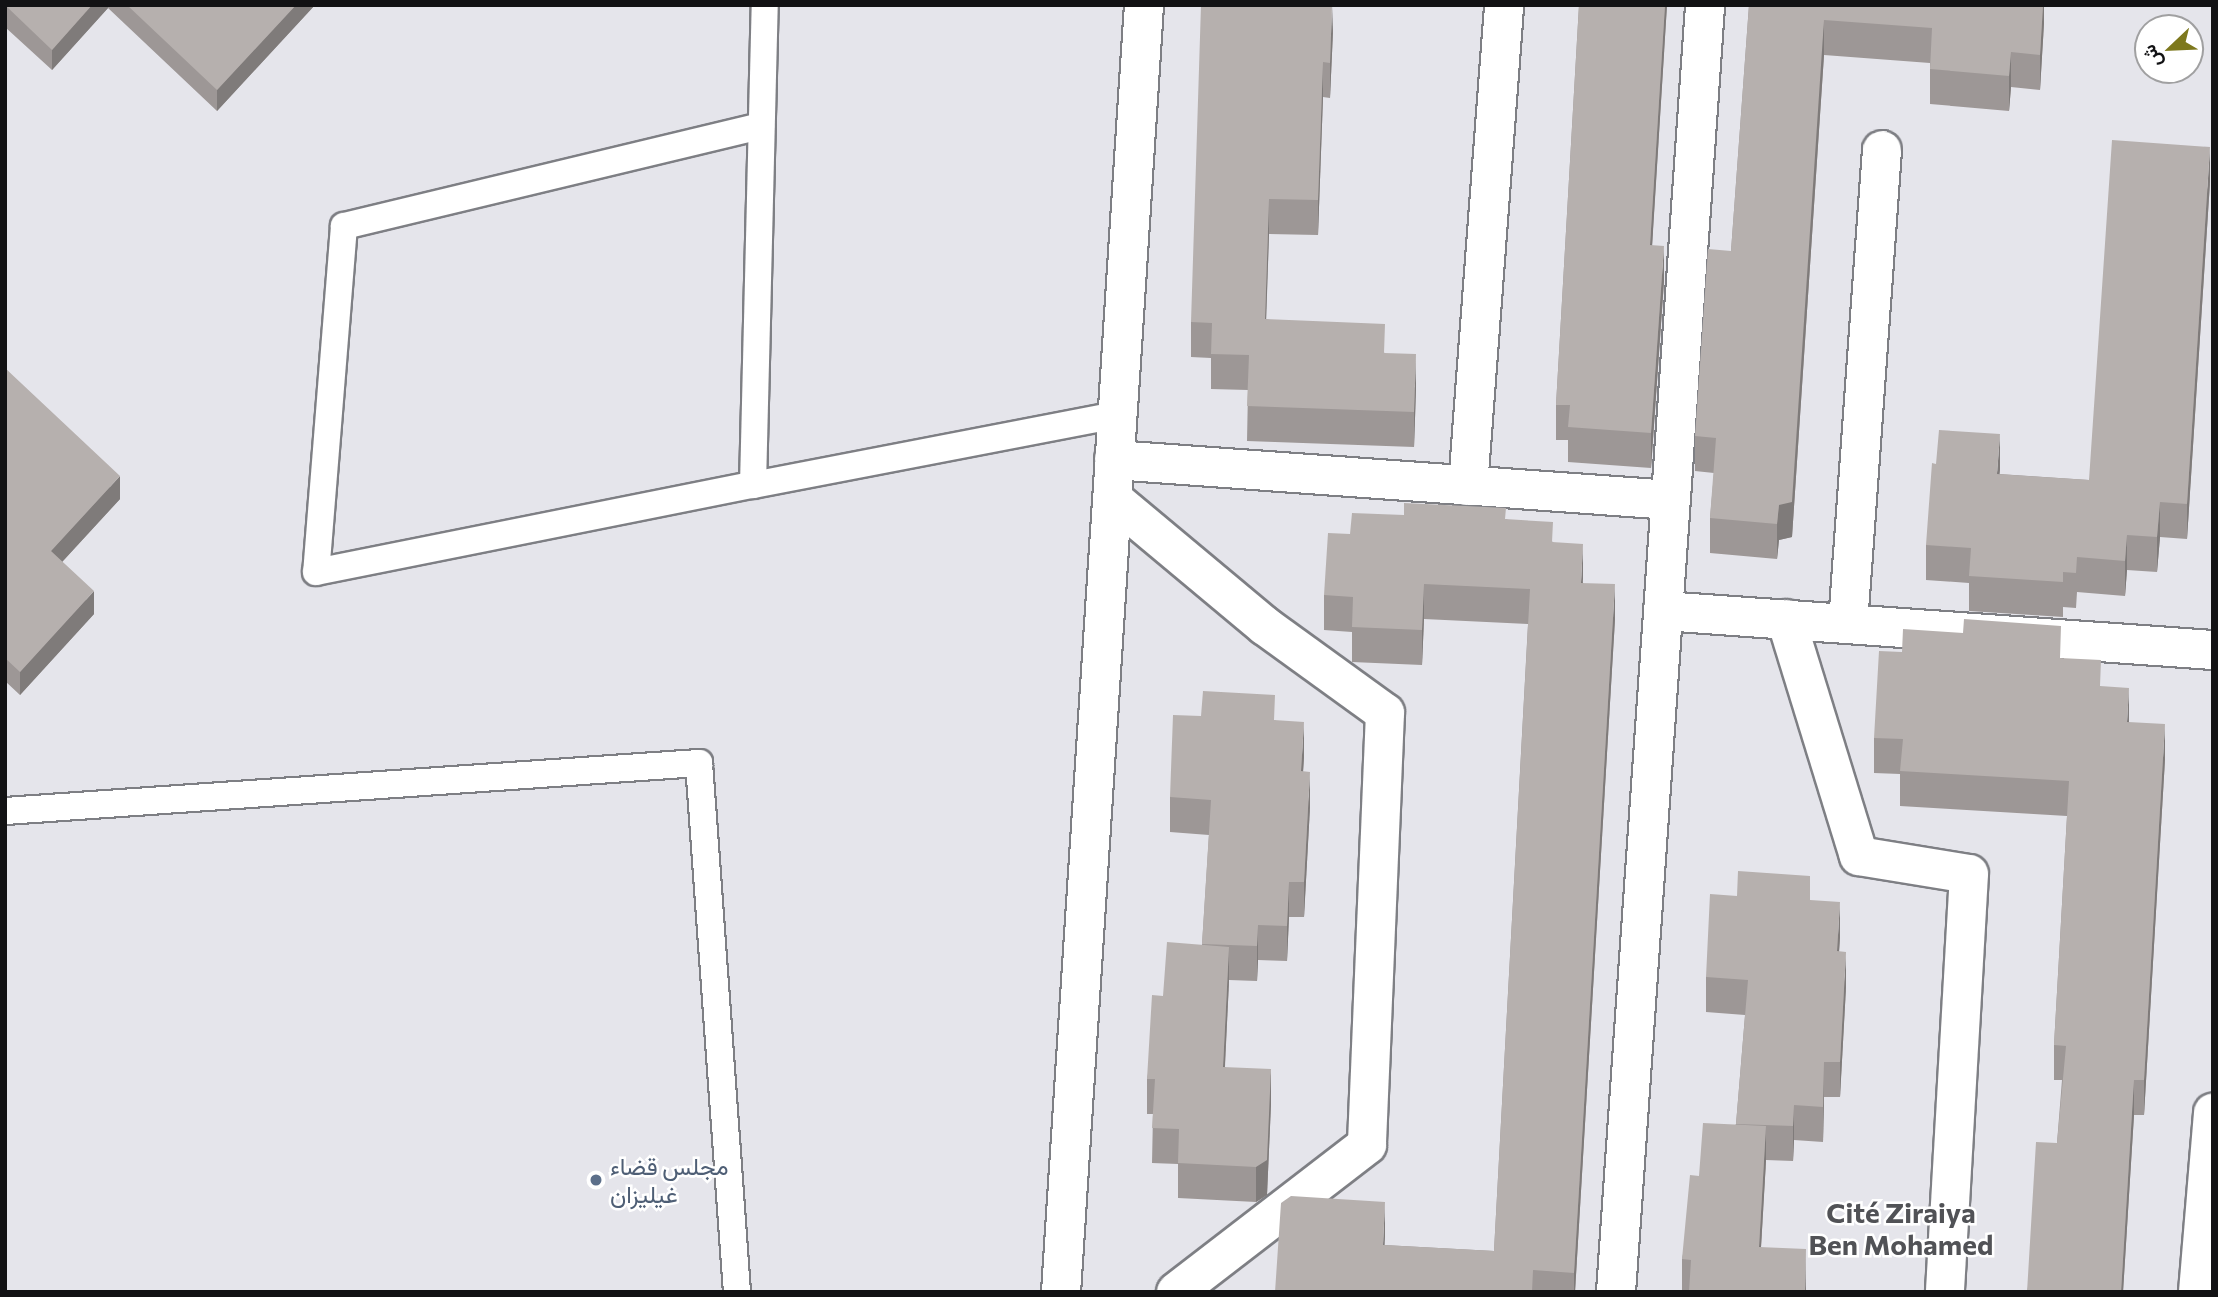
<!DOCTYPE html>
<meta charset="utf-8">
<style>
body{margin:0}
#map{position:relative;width:2218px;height:1297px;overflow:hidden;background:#e5e5eb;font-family:Commissioner,Vazirmatn,sans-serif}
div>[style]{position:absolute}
.roads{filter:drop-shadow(2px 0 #7e7f84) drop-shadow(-2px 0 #7e7f84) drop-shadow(0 2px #7e7f84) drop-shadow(0 -2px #7e7f84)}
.lane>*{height:26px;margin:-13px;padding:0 13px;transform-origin:13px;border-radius:13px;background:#fff}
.street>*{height:38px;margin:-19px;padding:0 19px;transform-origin:19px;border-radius:19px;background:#fff}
.wall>*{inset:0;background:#9d9796}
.shaded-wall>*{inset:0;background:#7f7b7a}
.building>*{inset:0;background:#b6b0ae}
.dots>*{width:19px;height:19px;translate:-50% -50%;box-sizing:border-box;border:4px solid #fff;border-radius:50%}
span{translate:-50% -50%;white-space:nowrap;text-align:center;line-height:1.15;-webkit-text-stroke:5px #fff;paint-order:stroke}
.service-label{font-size:24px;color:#4e5e75}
.left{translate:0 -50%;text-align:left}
.quarter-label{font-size:28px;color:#515256;font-weight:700}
.frame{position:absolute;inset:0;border:7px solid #121214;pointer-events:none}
.north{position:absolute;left:2134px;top:14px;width:70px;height:70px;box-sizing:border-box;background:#fff;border:2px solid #a0a0a1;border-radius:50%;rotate:247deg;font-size:19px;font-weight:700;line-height:28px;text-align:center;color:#121214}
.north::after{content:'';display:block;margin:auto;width:24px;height:32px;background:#7d781d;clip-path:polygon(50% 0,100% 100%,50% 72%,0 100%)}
</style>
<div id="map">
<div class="roads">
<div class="lane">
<div style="left:761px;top:126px;width:429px;rotate:166.5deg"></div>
<div style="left:344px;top:226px;width:347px;rotate:94.6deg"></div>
<div style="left:316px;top:572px;width:446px;rotate:-11.3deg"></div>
<div style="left:753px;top:485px;width:480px;rotate:-88.6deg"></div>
<div style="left:753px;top:485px;width:371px;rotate:-10.9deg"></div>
<div style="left:5px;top:811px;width:696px;rotate:-3.96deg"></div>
<div style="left:699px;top:763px;width:530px;rotate:85.89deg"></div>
</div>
<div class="street">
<div style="left:1114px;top:460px;width:558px;rotate:4.11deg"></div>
<div style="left:1468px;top:486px;width:482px;rotate:-85.7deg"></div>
<div style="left:1113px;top:499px;width:198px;rotate:39.9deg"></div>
<div style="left:1265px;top:626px;width:148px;rotate:35.9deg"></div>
<div style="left:1385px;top:713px;width:432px;rotate:92.4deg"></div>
<div style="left:1367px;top:1145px;width:241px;rotate:142.4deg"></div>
<div style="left:1663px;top:611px;width:551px;rotate:4.06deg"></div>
<div style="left:1786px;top:619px;width:248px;rotate:72.9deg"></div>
<div style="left:1859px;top:856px;width:111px;rotate:9.3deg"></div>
<div style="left:1969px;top:874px;width:419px;rotate:93.3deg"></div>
<div style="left:1848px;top:624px;width:475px;rotate:-85.9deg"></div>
<div style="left:1061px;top:1292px;width:1290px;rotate:-86.31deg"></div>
<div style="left:1616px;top:1292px;width:1290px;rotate:-86.04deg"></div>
<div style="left:2198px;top:1292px;width:180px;rotate:-85.2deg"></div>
</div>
</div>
<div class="wall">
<div style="clip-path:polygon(5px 5px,315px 5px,217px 111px,108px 8px,52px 70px,5px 27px)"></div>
<div style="clip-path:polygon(1579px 5px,1667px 5px,1652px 245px,1664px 281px,1651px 468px,1568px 462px,1568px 440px,1556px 440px,1556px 405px)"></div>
<div style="clip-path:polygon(1749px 5px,2044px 5px,2044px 23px,2040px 90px,2011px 87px,2009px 111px,1930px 104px,1930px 63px,1824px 55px,1792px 537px,1779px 540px,1777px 559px,1710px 553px,1710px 518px,1714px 473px,1695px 471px,1695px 436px,1731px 251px)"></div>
<div style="clip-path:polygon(1333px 31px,1330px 98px,1323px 97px,1318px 235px,1269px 234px,1266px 319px,1385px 353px,1416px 389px,1414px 447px,1247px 441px,1248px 390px,1211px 389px,1211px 358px,1191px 357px,1191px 322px)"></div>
<div style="clip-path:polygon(2210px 182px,2187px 539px,2160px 537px,2157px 572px,2127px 570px,2125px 596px,2077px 592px,2076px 608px,2063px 607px,2063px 617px,1969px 611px,1969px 583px,1926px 580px,1926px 545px,2000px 469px,1999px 474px,2089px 480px)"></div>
<div style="clip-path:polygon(5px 368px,120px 499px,62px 562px,94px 614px,20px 695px,5px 681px)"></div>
<div style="clip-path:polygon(1506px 519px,1553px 542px,1583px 583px,1615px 619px,1575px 1292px,1275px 1292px,1384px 1245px,1494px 1251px,1528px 624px,1424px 619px,1422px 665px,1352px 662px,1352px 632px,1324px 630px,1324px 595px)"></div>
<div style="clip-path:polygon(2061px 658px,2101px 687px,2129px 722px,2165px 759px,2144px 1115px,2134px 1115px,2123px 1292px,2027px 1292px,2057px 1143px,2062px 1080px,2054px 1080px,2054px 1045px,2067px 816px,1900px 806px,1900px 774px,1874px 773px,1874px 738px)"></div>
<div style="clip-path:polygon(1275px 720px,1304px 757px,1303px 771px,1310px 807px,1304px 917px,1289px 917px,1287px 961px,1258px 960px,1257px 981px,1229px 980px,1225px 1067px,1271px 1104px,1267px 1195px,1256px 1202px,1178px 1198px,1178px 1164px,1152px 1163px,1153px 1114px,1147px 1114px,1147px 1079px,1163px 996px,1202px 945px,1209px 835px,1170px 832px,1170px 797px)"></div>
<div style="clip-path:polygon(1810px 900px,1840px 937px,1839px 951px,1846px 987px,1840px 1097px,1824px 1097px,1823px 1142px,1794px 1140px,1793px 1161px,1766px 1160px,1761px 1247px,1806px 1292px,1682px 1292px,1682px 1259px,1699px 1176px,1736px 1124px,1745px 1015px,1706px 1012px,1706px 977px)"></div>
</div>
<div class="shaded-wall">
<div style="clip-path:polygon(92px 5px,108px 5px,108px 8px,52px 70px,52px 50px)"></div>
<div style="clip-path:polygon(296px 5px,315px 5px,217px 111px,217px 90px)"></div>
<div style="clip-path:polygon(1332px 5px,1333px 31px,1330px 98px,1330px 63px)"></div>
<div style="clip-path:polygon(1665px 5px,1667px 5px,1650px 280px,1650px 245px)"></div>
<div style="clip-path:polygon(2043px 5px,2044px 5px,2044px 23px,2040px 90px,2040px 55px)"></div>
<div style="clip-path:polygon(1824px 20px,1824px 55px,1792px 537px,1779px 540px,1777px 559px,1777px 524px)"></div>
<div style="clip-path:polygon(2011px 52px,2011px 87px,2009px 111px,2009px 76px)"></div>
<div style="clip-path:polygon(1323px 62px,1323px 97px,1318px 235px,1318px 200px)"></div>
<div style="clip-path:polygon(2210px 147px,2210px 182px,2187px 539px,2187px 504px)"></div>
<div style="clip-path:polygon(1269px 199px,1269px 234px,1265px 354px,1265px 319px)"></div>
<div style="clip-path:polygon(1664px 246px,1664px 281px,1651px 468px,1651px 433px)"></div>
<div style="clip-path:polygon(1416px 354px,1416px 389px,1414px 447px,1414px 412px)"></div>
<div style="clip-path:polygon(2000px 434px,2000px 469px,1997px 509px,1997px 474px)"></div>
<div style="clip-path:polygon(120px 476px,120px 499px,51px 574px,51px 551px)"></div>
<div style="clip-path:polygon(2160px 502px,2160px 537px,2157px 572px,2157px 537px)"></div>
<div style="clip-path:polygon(2127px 535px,2127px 570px,2125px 596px,2125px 561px)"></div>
<div style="clip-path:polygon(1583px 544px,1583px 579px,1581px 618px,1581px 583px)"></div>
<div style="clip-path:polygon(1424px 584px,1424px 619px,1422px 665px,1422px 630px)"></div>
<div style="clip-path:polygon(1615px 584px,1615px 619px,1575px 1292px,1574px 1292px,1574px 1273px)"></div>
<div style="clip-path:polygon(94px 591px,94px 614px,20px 695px,20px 672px)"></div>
<div style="clip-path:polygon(2129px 688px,2129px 723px,2127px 722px)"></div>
<div style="clip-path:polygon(1304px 722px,1304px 757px,1301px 806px,1301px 771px)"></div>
<div style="clip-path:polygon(2165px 724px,2165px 759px,2144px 1115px,2144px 1080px)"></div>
<div style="clip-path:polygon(1310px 772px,1310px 807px,1304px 917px,1304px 882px)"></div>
<div style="clip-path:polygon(1289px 882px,1289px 917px,1287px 961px,1287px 926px)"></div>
<div style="clip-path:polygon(1840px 902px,1840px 937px,1837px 986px,1837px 951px)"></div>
<div style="clip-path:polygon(1258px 925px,1258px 960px,1257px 981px,1257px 946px)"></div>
<div style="clip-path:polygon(1229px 947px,1229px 982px,1223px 1102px,1223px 1067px)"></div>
<div style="clip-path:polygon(1846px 952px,1846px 987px,1840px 1097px,1840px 1062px)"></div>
<div style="clip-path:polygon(1824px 1062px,1824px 1097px,1823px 1142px,1823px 1107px)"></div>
<div style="clip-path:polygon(1271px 1069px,1271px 1104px,1267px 1195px,1256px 1202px,1256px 1167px)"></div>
<div style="clip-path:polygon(2134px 1080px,2134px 1115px,2123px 1292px,2121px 1292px)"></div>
<div style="clip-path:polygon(1794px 1105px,1794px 1140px,1793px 1161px,1793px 1126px)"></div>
<div style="clip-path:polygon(1766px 1126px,1766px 1161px,1759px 1282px,1759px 1247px)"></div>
<div style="clip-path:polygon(1385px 1202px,1385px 1237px,1383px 1280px,1383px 1245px)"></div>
<div style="clip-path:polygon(1806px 1249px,1806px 1292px,1805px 1292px)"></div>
</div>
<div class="building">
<div style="clip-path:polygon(5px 5px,92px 5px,52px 50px)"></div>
<div style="clip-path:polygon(127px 5px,296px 5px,217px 90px)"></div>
<div style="clip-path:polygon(1201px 5px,1332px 5px,1330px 63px,1323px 62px,1318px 200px,1269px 199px,1265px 319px,1385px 324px,1384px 353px,1416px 354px,1414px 412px,1247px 406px,1249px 355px,1211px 354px,1212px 323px,1191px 322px)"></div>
<div style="clip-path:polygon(1579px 5px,1665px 5px,1650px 245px,1664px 246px,1651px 433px,1568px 427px,1570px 405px,1556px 405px)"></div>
<div style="clip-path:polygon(1749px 5px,2043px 5px,2040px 55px,2011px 52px,2009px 76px,1930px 69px,1932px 28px,1824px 20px,1792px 502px,1779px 505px,1777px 524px,1710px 518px,1716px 438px,1695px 436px,1708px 249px,1731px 251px)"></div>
<div style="clip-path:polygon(2112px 140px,2210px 147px,2187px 504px,2160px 502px,2157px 537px,2127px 535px,2125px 561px,2077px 557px,2076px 573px,2063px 572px,2063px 582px,1969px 576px,1971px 548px,1926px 545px,1932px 463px,1936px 464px,1939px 430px,2000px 434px,1997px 474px,2089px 480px)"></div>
<div style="clip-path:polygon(5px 368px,120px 476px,51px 551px,94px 591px,20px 672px,5px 658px)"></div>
<div style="clip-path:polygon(1404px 503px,1506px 508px,1505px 519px,1553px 522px,1552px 542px,1583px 544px,1581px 583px,1615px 584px,1574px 1273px,1533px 1270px,1532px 1292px,1275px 1292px,1281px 1203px,1291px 1196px,1385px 1202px,1383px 1245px,1494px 1251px,1530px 589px,1424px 584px,1422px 630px,1352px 627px,1353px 597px,1324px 595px,1328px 533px,1350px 534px,1352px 513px,1404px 515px)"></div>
<div style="clip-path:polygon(1964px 619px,2061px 626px,2060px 658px,2101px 660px,2100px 686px,2129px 688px,2127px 722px,2165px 724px,2144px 1080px,2134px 1080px,2121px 1292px,2027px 1292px,2036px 1142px,2057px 1143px,2066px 1046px,2054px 1045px,2069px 781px,1900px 771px,1903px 739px,1874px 738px,1879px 651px,1902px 652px,1903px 629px,1963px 633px)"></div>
<div style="clip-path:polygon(1203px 691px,1275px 695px,1274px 720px,1304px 722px,1301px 771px,1310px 772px,1304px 882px,1289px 882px,1287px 926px,1258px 925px,1257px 946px,1202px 944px,1211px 800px,1170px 797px,1173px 715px,1201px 716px)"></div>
<div style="clip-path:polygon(1738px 871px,1810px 876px,1810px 900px,1840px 902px,1837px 951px,1846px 952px,1840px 1062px,1824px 1062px,1823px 1107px,1794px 1105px,1793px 1126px,1736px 1124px,1748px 980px,1706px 977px,1710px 894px,1737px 896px)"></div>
<div style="clip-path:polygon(1167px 942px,1229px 947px,1223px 1067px,1271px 1069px,1267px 1160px,1256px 1167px,1178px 1163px,1179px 1129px,1152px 1128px,1155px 1079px,1147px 1079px,1152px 995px,1163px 996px)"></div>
<div style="clip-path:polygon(1703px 1123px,1766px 1126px,1759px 1247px,1806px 1249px,1805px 1292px,1689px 1292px,1691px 1260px,1682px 1259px,1690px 1175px,1699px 1176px)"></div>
</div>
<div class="dots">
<div style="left:596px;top:1180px;background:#5c6f8a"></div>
</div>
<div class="service-label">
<span class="left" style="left:610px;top:1180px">مجلس قضاء<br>غيليزان</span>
</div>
<div class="quarter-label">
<span style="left:1901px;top:1228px">Cité Ziraiya<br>Ben Mohamed</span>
</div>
<div class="frame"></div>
<div class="north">ش</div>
</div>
